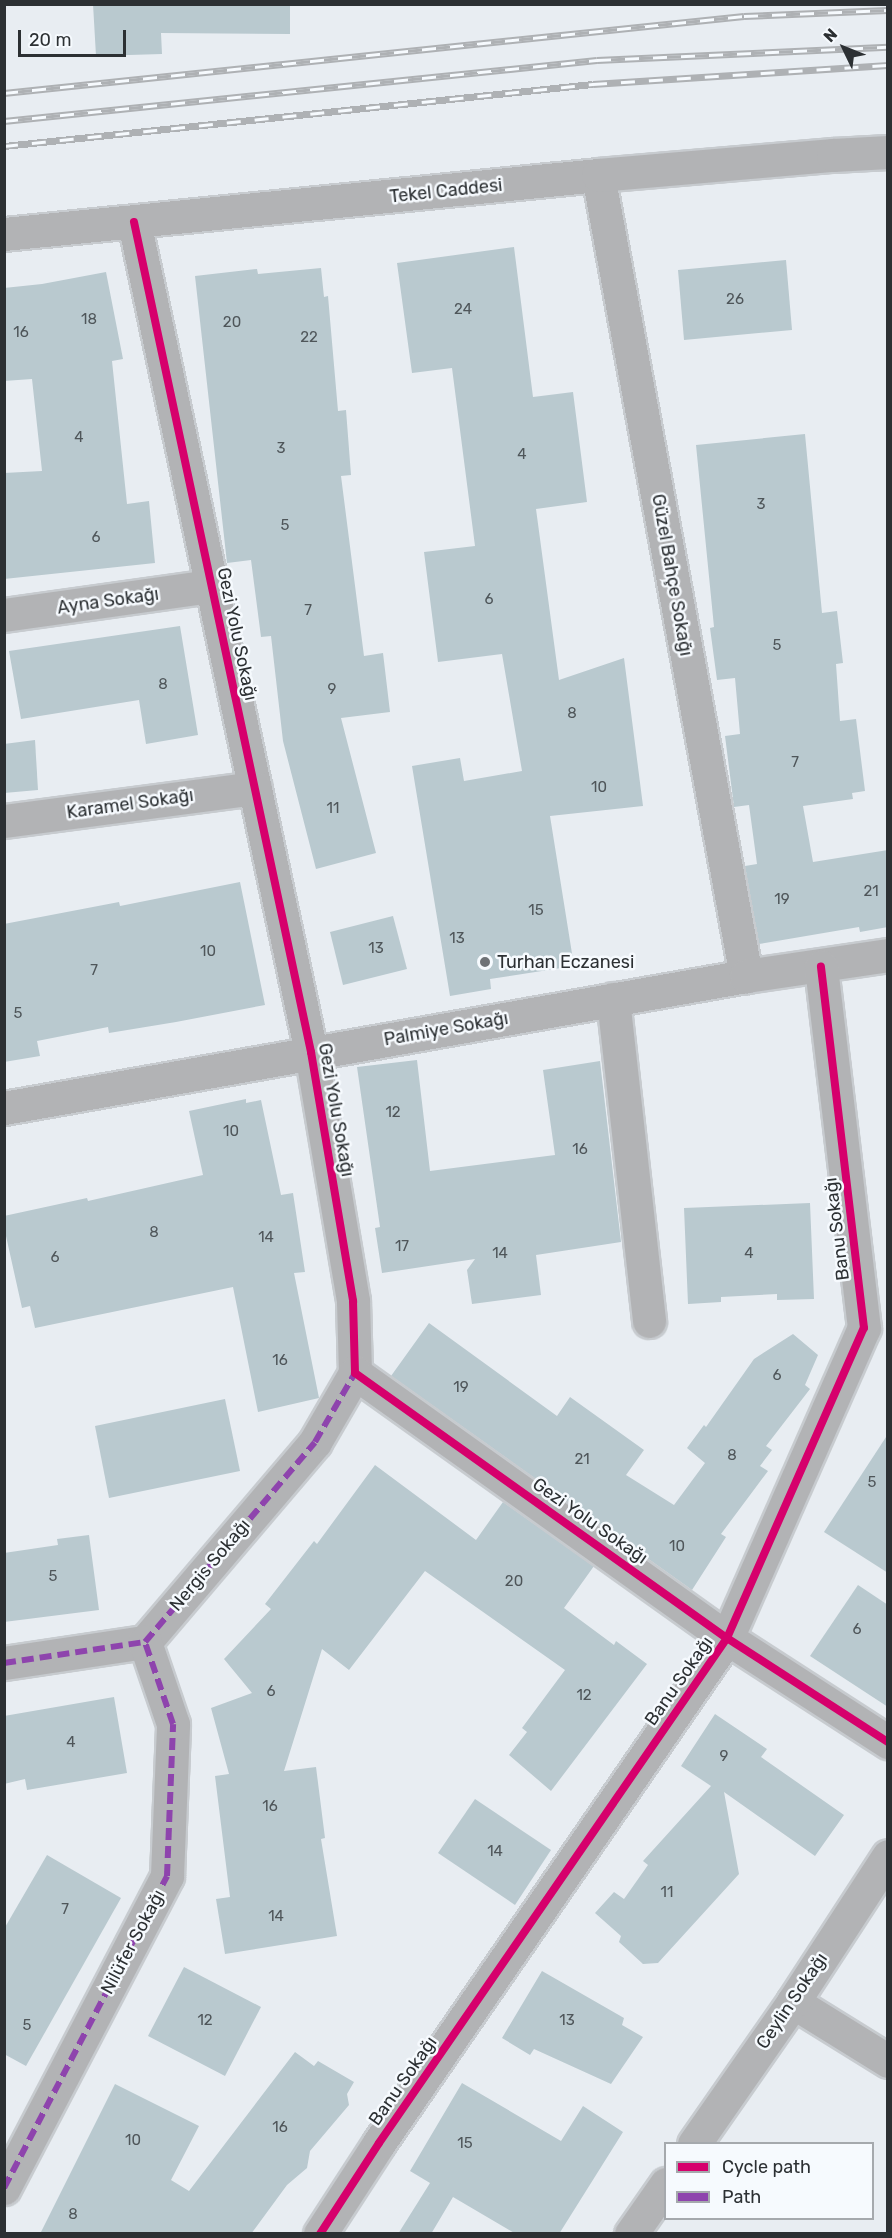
<!DOCTYPE html>
<meta charset="utf-8">
<style>
body{margin:0}
#map{position:relative;width:892px;height:2238px;overflow:hidden;background:#e8edf2;font-family:Rubik,sans-serif}
div>[style]{position:absolute}
.building>*{inset:0;background:#b9c9cf}
.roads{filter:drop-shadow(2px 0 #c7cbcf) drop-shadow(-2px 0 #c7cbcf) drop-shadow(0 2px #c7cbcf) drop-shadow(0 -2px #c7cbcf)}
.minor>*{height:33px;margin:-16.5px;padding:0 16.5px;transform-origin:16.5px;border-radius:16.5px;background:#b2b3b5}
.rail>*{height:7px;margin-top:-3.5px;transform-origin:0;background:repeating-linear-gradient(90deg,#f6fafe 0 14px,#aeb1b4 0 28px);box-sizing:border-box;border-block:2px solid #aeb1b4}
.quiet>*{height:6px;margin-top:-3px;transform-origin:0;background:repeating-linear-gradient(90deg,#8e44ad 0 12px,transparent 0 18px)}
.cycleway>*{height:8px;margin:-4px;padding:0 4px;transform-origin:4px;border-radius:4px;background:#d6006c}
.dots>*{width:16px;height:16px;translate:-50% -50%;box-sizing:border-box;border:3px solid #f6fafe;border-radius:50%}
span{translate:-50% -50%;white-space:nowrap;text-align:center;line-height:1.15;-webkit-text-stroke:5px #f6fafe;paint-order:stroke}
.number-label{font-size:15px;color:#4f565a}
.number-label span{-webkit-text-stroke-width:0}
.street-label{font-size:18px;color:#2c3033}
.poi-label{font-size:18px;color:#2c3033}
.left{translate:0 -50%;text-align:left}
.frame{position:absolute;inset:0;border:6px solid #2c3033;pointer-events:none}
.legend{position:absolute;left:664px;top:2142px;width:210px;height:78px;box-sizing:border-box;background:#f6fafe;border:2px solid #a5a9ad;margin:0;padding:8px 10px;list-style:none;font-size:18px;color:#2c3033}
.legend li{display:flex;align-items:center;gap:12px;height:30px}
.legend b{width:30px;border:2px solid #a5a9ad}
.north{position:absolute;left:814px;top:18px;width:60px;height:60px;-webkit-text-stroke:4px #f6fafe;paint-order:stroke;rotate:313deg;font-size:16px;font-weight:700;line-height:24px;text-align:center;color:#2c3033}
.north::after{content:'';display:block;margin:auto;width:21px;height:27px;background:#2c3033;clip-path:polygon(50% 0,100% 100%,50% 72%,0 100%)}
.scale{position:absolute;left:18px;top:30px;width:108px;height:27px;box-sizing:border-box;border:3px solid #2c3033;border-top:0;padding-left:8px;font-size:18px;line-height:21px;white-space:nowrap;color:#2c3033;-webkit-text-stroke:4px #f6fafe;paint-order:stroke}
</style>
<div id="map">
<div class="building">
<div style="clip-path:polygon(93px 4px,290px 4px,290px 34px,161px 33px,162px 54px,96px 56px)"></div>
<div style="clip-path:polygon(514px 247px,533px 397px,573px 392px,587px 502px,536px 509px,559px 680px,624px 658px,643px 806px,550px 816px,574px 966px,490px 979px,491px 989px,450px 996px,412px 766px,460px 758px,464px 781px,522px 771px,502px 654px,438px 662px,424px 552px,475px 546px,452px 368px,412px 373px,397px 263px)"></div>
<div style="clip-path:polygon(786px 260px,792px 330px,684px 340px,678px 270px)"></div>
<div style="clip-path:polygon(321px 268px,324px 297px,328px 296px,338px 411px,346px 410px,351px 475px,341px 476px,364px 656px,383px 653px,390px 712px,341px 718px,376px 853px,316px 869px,283px 741px,271px 636px,261px 637px,251px 560px,227px 563px,195px 276px,257px 269px,258px 274px)"></div>
<div style="clip-path:polygon(106px 272px,123px 359px,112px 361px,127px 504px,149px 501px,155px 563px,4px 579px,4px 473px,42px 471px,32px 379px,4px 381px,4px 288px,42px 284px)"></div>
<div style="clip-path:polygon(805px 434px,822px 613px,837px 611px,843px 663px,836px 664px,840px 721px,856px 719px,865px 791px,852px 793px,853px 799px,803px 806px,813px 862px,888px 850px,888px 927px,860px 932px,859px 927px,759px 944px,745px 866px,757px 864px,749px 805px,734px 807px,725px 736px,740px 734px,735px 678px,717px 680px,710px 628px,714px 627px,696px 445px)"></div>
<div style="clip-path:polygon(180px 626px,198px 735px,146px 744px,139px 700px,21px 719px,9px 651px)"></div>
<div style="clip-path:polygon(35px 740px,38px 790px,4px 793px,4px 744px)"></div>
<div style="clip-path:polygon(240px 882px,265px 1005px,176px 1022px,109px 1033px,108px 1027px,37px 1041px,40px 1056px,4px 1062px,4px 924px,119px 902px,120px 906px)"></div>
<div style="clip-path:polygon(393px 916px,407px 969px,343px 985px,330px 932px)"></div>
<div style="clip-path:polygon(417px 1060px,430px 1171px,555px 1155px,543px 1070px,600px 1061px,621px 1242px,536px 1255px,541px 1295px,472px 1304px,467px 1270px,475px 1259px,382px 1273px,375px 1228px,380px 1227px,357px 1067px)"></div>
<div style="clip-path:polygon(246px 1099px,246px 1103px,261px 1100px,281px 1195px,293px 1193px,305px 1272px,294px 1273px,319px 1398px,258px 1412px,233px 1287px,35px 1328px,30px 1306px,22px 1308px,4px 1227px,4px 1216px,87px 1198px,88px 1201px,203px 1175px,189px 1111px)"></div>
<div style="clip-path:polygon(810px 1203px,814px 1299px,777px 1300px,777px 1294px,721px 1297px,721px 1302px,688px 1304px,684px 1208px)"></div>
<div style="clip-path:polygon(429px 1323px,557px 1416px,570px 1397px,644px 1450px,626px 1475px,674px 1505px,705px 1463px,687px 1448px,704px 1425px,706px 1427px,754px 1359px,793px 1334px,818px 1355px,805px 1385px,810px 1389px,766px 1446px,772px 1450px,760px 1466px,768px 1471px,721px 1534px,726px 1537px,692px 1590px,391px 1376px)"></div>
<div style="clip-path:polygon(225px 1399px,240px 1471px,109px 1498px,95px 1426px)"></div>
<div style="clip-path:polygon(888px 1434px,888px 1573px,824px 1532px)"></div>
<div style="clip-path:polygon(375px 1465px,476px 1540px,503px 1502px,594px 1566px,564px 1608px,614px 1645px,616px 1641px,647px 1664px,551px 1791px,509px 1755px,527px 1732px,522px 1728px,565px 1670px,425px 1571px,349px 1670px,322px 1649px,284px 1771px,316px 1767px,325px 1838px,321px 1839px,337px 1936px,225px 1954px,216px 1899px,230px 1897px,215px 1776px,229px 1774px,211px 1708px,252px 1693px,224px 1659px,271px 1609px,265px 1604px,314px 1541px,317px 1544px)"></div>
<div style="clip-path:polygon(89px 1535px,99px 1610px,4px 1622px,4px 1553px,58px 1545px,57px 1539px)"></div>
<div style="clip-path:polygon(858px 1585px,888px 1605px,888px 1707px,810px 1656px)"></div>
<div style="clip-path:polygon(114px 1697px,127px 1773px,27px 1790px,25px 1779px,4px 1784px,4px 1716px)"></div>
<div style="clip-path:polygon(715px 1714px,767px 1749px,761px 1757px,844px 1815px,815px 1856px,724px 1792px,739px 1874px,658px 1963px,643px 1964px,619px 1942px,621px 1936px,595px 1913px,614px 1892px,624px 1899px,648px 1865px,643px 1861px,711px 1786px,681px 1766px)"></div>
<div style="clip-path:polygon(475px 1799px,551px 1850px,515px 1905px,438px 1853px)"></div>
<div style="clip-path:polygon(47px 1855px,121px 1898px,26px 2066px,4px 2054px,4px 1929px)"></div>
<div style="clip-path:polygon(184px 1967px,261px 2007px,225px 2076px,148px 2036px)"></div>
<div style="clip-path:polygon(542px 1971px,624px 2018px,622px 2025px,643px 2037px,611px 2084px,534px 2049px,530px 2055px,502px 2038px)"></div>
<div style="clip-path:polygon(295px 2052px,314px 2066px,318px 2061px,354px 2082px,347px 2094px,349px 2105px,310px 2151px,307px 2168px,287px 2185px,251px 2234px,40px 2234px,115px 2084px,199px 2126px,171px 2180px,189px 2191px)"></div>
<div style="clip-path:polygon(462px 2083px,561px 2141px,583px 2106px,623px 2132px,559px 2234px,516px 2234px,453px 2197px,431px 2234px,398px 2234px,430px 2183px,410px 2171px)"></div>
</div>
<div class="roads">
<div class="minor">
<div style="left:598px;top:175px;width:815px;rotate:79.53deg"></div>
<div style="left:134px;top:222px;width:849px;rotate:77.96deg"></div>
<div style="left:311px;top:1052px;width:253px;rotate:80.4deg"></div>
<div style="left:353px;top:1301px;width:72px;rotate:88.4deg"></div>
<div style="left:355px;top:1373px;width:457px;rotate:35.5deg"></div>
<div style="left:727px;top:1638px;width:192px;rotate:32.9deg"></div>
<div style="left:4px;top:234px;width:597px;rotate:-5.67deg"></div>
<div style="left:598px;top:175px;width:236px;rotate:-4.9deg"></div>
<div style="left:833px;top:155px;width:55px;rotate:-3.1deg"></div>
<div style="left:4px;top:615px;width:209px;rotate:-8deg"></div>
<div style="left:4px;top:821px;width:253px;rotate:-7.5deg"></div>
<div style="left:613px;top:999px;width:324px;rotate:83.6deg"></div>
<div style="left:4px;top:1108px;width:754px;rotate:-10.09deg"></div>
<div style="left:746px;top:976px;width:144px;rotate:-8.4deg"></div>
<div style="left:4px;top:1663px;width:143px;rotate:-8.5deg"></div>
<div style="left:145px;top:1642px;width:262px;rotate:-49.6deg"></div>
<div style="left:315px;top:1442px;width:80px;rotate:-59.9deg"></div>
<div style="left:793px;top:2002px;width:112px;rotate:31.8deg"></div>
<div style="left:694px;top:2144px;width:173px;rotate:-55.1deg"></div>
<div style="left:793px;top:2002px;width:174px;rotate:-56.9deg"></div>
<div style="left:4px;top:2188px;width:352px;rotate:-62.4deg"></div>
<div style="left:167px;top:1876px;width:152px;rotate:-87.7deg"></div>
<div style="left:173px;top:1724px;width:87px;rotate:-108.9deg"></div>
<div style="left:320px;top:2234px;width:108px;rotate:-57deg"></div>
<div style="left:379px;top:2143px;width:613px;rotate:-55.43deg"></div>
<div style="left:727px;top:1638px;width:339px;rotate:-66.2deg"></div>
<div style="left:864px;top:1328px;width:364px;rotate:-96.8deg"></div>
<div style="left:631px;top:2234px;width:61px;rotate:-55deg"></div>
</div>
</div>
<div class="rail">
<div style="left:4px;top:93px;width:744px;rotate:-5.94deg"></div>
<div style="left:744px;top:16px;width:144px;rotate:-2.4deg"></div>
<div style="left:4px;top:121px;width:596px;rotate:-5.87deg"></div>
<div style="left:597px;top:60px;width:291px;rotate:-2.6deg"></div>
<div style="left:4px;top:146px;width:592px;rotate:-6.01deg"></div>
<div style="left:593px;top:84px;width:296px;rotate:-3.7deg"></div>
</div>
<div class="quiet">
<div style="left:4px;top:1663px;width:143px;rotate:-8.5deg"></div>
<div style="left:145px;top:1642px;width:262px;rotate:-49.6deg"></div>
<div style="left:315px;top:1442px;width:80px;rotate:-59.9deg"></div>
<div style="left:4px;top:2188px;width:352px;rotate:-62.4deg"></div>
<div style="left:167px;top:1876px;width:152px;rotate:-87.7deg"></div>
<div style="left:173px;top:1724px;width:87px;rotate:-108.9deg"></div>
</div>
<div class="cycleway">
<div style="left:134px;top:222px;width:849px;rotate:77.96deg"></div>
<div style="left:311px;top:1052px;width:253px;rotate:80.4deg"></div>
<div style="left:353px;top:1301px;width:72px;rotate:88.4deg"></div>
<div style="left:355px;top:1373px;width:457px;rotate:35.5deg"></div>
<div style="left:727px;top:1638px;width:192px;rotate:32.9deg"></div>
<div style="left:320px;top:2234px;width:108px;rotate:-57deg"></div>
<div style="left:379px;top:2143px;width:613px;rotate:-55.43deg"></div>
<div style="left:727px;top:1638px;width:339px;rotate:-66.2deg"></div>
<div style="left:864px;top:1328px;width:364px;rotate:-96.8deg"></div>
</div>
<div class="dots">
<div style="left:485px;top:962px;background:#6e7276"></div>
</div>
<div class="number-label">
<span style="left:735px;top:300px">26</span>
<span style="left:463px;top:310px">24</span>
<span style="left:89px;top:320px">18</span>
<span style="left:232px;top:323px">20</span>
<span style="left:21px;top:333px">16</span>
<span style="left:309px;top:338px">22</span>
<span style="left:79px;top:438px">4</span>
<span style="left:281px;top:449px">3</span>
<span style="left:522px;top:455px">4</span>
<span style="left:761px;top:505px">3</span>
<span style="left:285px;top:526px">5</span>
<span style="left:96px;top:538px">6</span>
<span style="left:489px;top:600px">6</span>
<span style="left:308px;top:611px">7</span>
<span style="left:777px;top:646px">5</span>
<span style="left:163px;top:685px">8</span>
<span style="left:332px;top:690px">9</span>
<span style="left:572px;top:714px">8</span>
<span style="left:795px;top:763px">7</span>
<span style="left:599px;top:788px">10</span>
<span style="left:333px;top:809px">11</span>
<span style="left:871px;top:892px">21</span>
<span style="left:782px;top:900px">19</span>
<span style="left:536px;top:911px">15</span>
<span style="left:457px;top:939px">13</span>
<span style="left:376px;top:949px">13</span>
<span style="left:208px;top:952px">10</span>
<span style="left:94px;top:971px">7</span>
<span style="left:18px;top:1014px">5</span>
<span style="left:393px;top:1113px">12</span>
<span style="left:231px;top:1132px">10</span>
<span style="left:580px;top:1150px">16</span>
<span style="left:154px;top:1233px">8</span>
<span style="left:266px;top:1238px">14</span>
<span style="left:402px;top:1247px">17</span>
<span style="left:500px;top:1254px">14</span>
<span style="left:749px;top:1254px">4</span>
<span style="left:55px;top:1258px">6</span>
<span style="left:280px;top:1361px">16</span>
<span style="left:777px;top:1376px">6</span>
<span style="left:461px;top:1388px">19</span>
<span style="left:732px;top:1456px">8</span>
<span style="left:582px;top:1460px">21</span>
<span style="left:872px;top:1483px">5</span>
<span style="left:677px;top:1547px">10</span>
<span style="left:53px;top:1577px">5</span>
<span style="left:514px;top:1582px">20</span>
<span style="left:857px;top:1630px">6</span>
<span style="left:271px;top:1692px">6</span>
<span style="left:584px;top:1696px">12</span>
<span style="left:71px;top:1743px">4</span>
<span style="left:724px;top:1757px">9</span>
<span style="left:270px;top:1807px">16</span>
<span style="left:495px;top:1852px">14</span>
<span style="left:667px;top:1893px">11</span>
<span style="left:65px;top:1910px">7</span>
<span style="left:276px;top:1917px">14</span>
<span style="left:205px;top:2021px">12</span>
<span style="left:567px;top:2021px">13</span>
<span style="left:27px;top:2026px">5</span>
<span style="left:280px;top:2128px">16</span>
<span style="left:133px;top:2141px">10</span>
<span style="left:465px;top:2144px">15</span>
<span style="left:73px;top:2215px">8</span>
</div>
<div class="street-label">
<span style="left:446px;top:191px;rotate:-6deg">Tekel Caddesi</span>
<span style="left:672px;top:575px;rotate:80deg">Güzel Bahçe Sokağı</span>
<span style="left:108px;top:601px;rotate:-8deg">Ayna Sokağı</span>
<span style="left:237px;top:634px;rotate:78deg">Gezi Yolu Sokağı</span>
<span style="left:130px;top:804px;rotate:-8deg">Karamel Sokağı</span>
<span style="left:446px;top:1029px;rotate:-10deg">Palmiye Sokağı</span>
<span style="left:336px;top:1110px;rotate:80deg">Gezi Yolu Sokağı</span>
<span style="left:837px;top:1229px;rotate:-97deg">Banu Sokağı</span>
<span style="left:590px;top:1521px;rotate:35deg">Gezi Yolu Sokağı</span>
<span style="left:210px;top:1565px;rotate:-50deg">Nergis Sokağı</span>
<span style="left:679px;top:1681px;rotate:-55deg">Banu Sokağı</span>
<span style="left:133px;top:1942px;rotate:-62deg">Nilüfer Sokağı</span>
<span style="left:792px;top:2001px;rotate:-56deg">Ceylin Sokağı</span>
<span style="left:403px;top:2081px;rotate:-55deg">Banu Sokağı</span>
</div>
<div class="poi-label">
<span class="left" style="left:497px;top:962px">Turhan Eczanesi</span>
</div>
<div class="frame"></div>
<ul class="legend">
<li><b style="height:8px;background:#d6006c"></b>Cycle path</li>
<li><b style="height:8px;background:#8e44ad"></b>Path</li>
</ul>
<div class="north">N</div>
<div class="scale">20 m</div>
</div>
